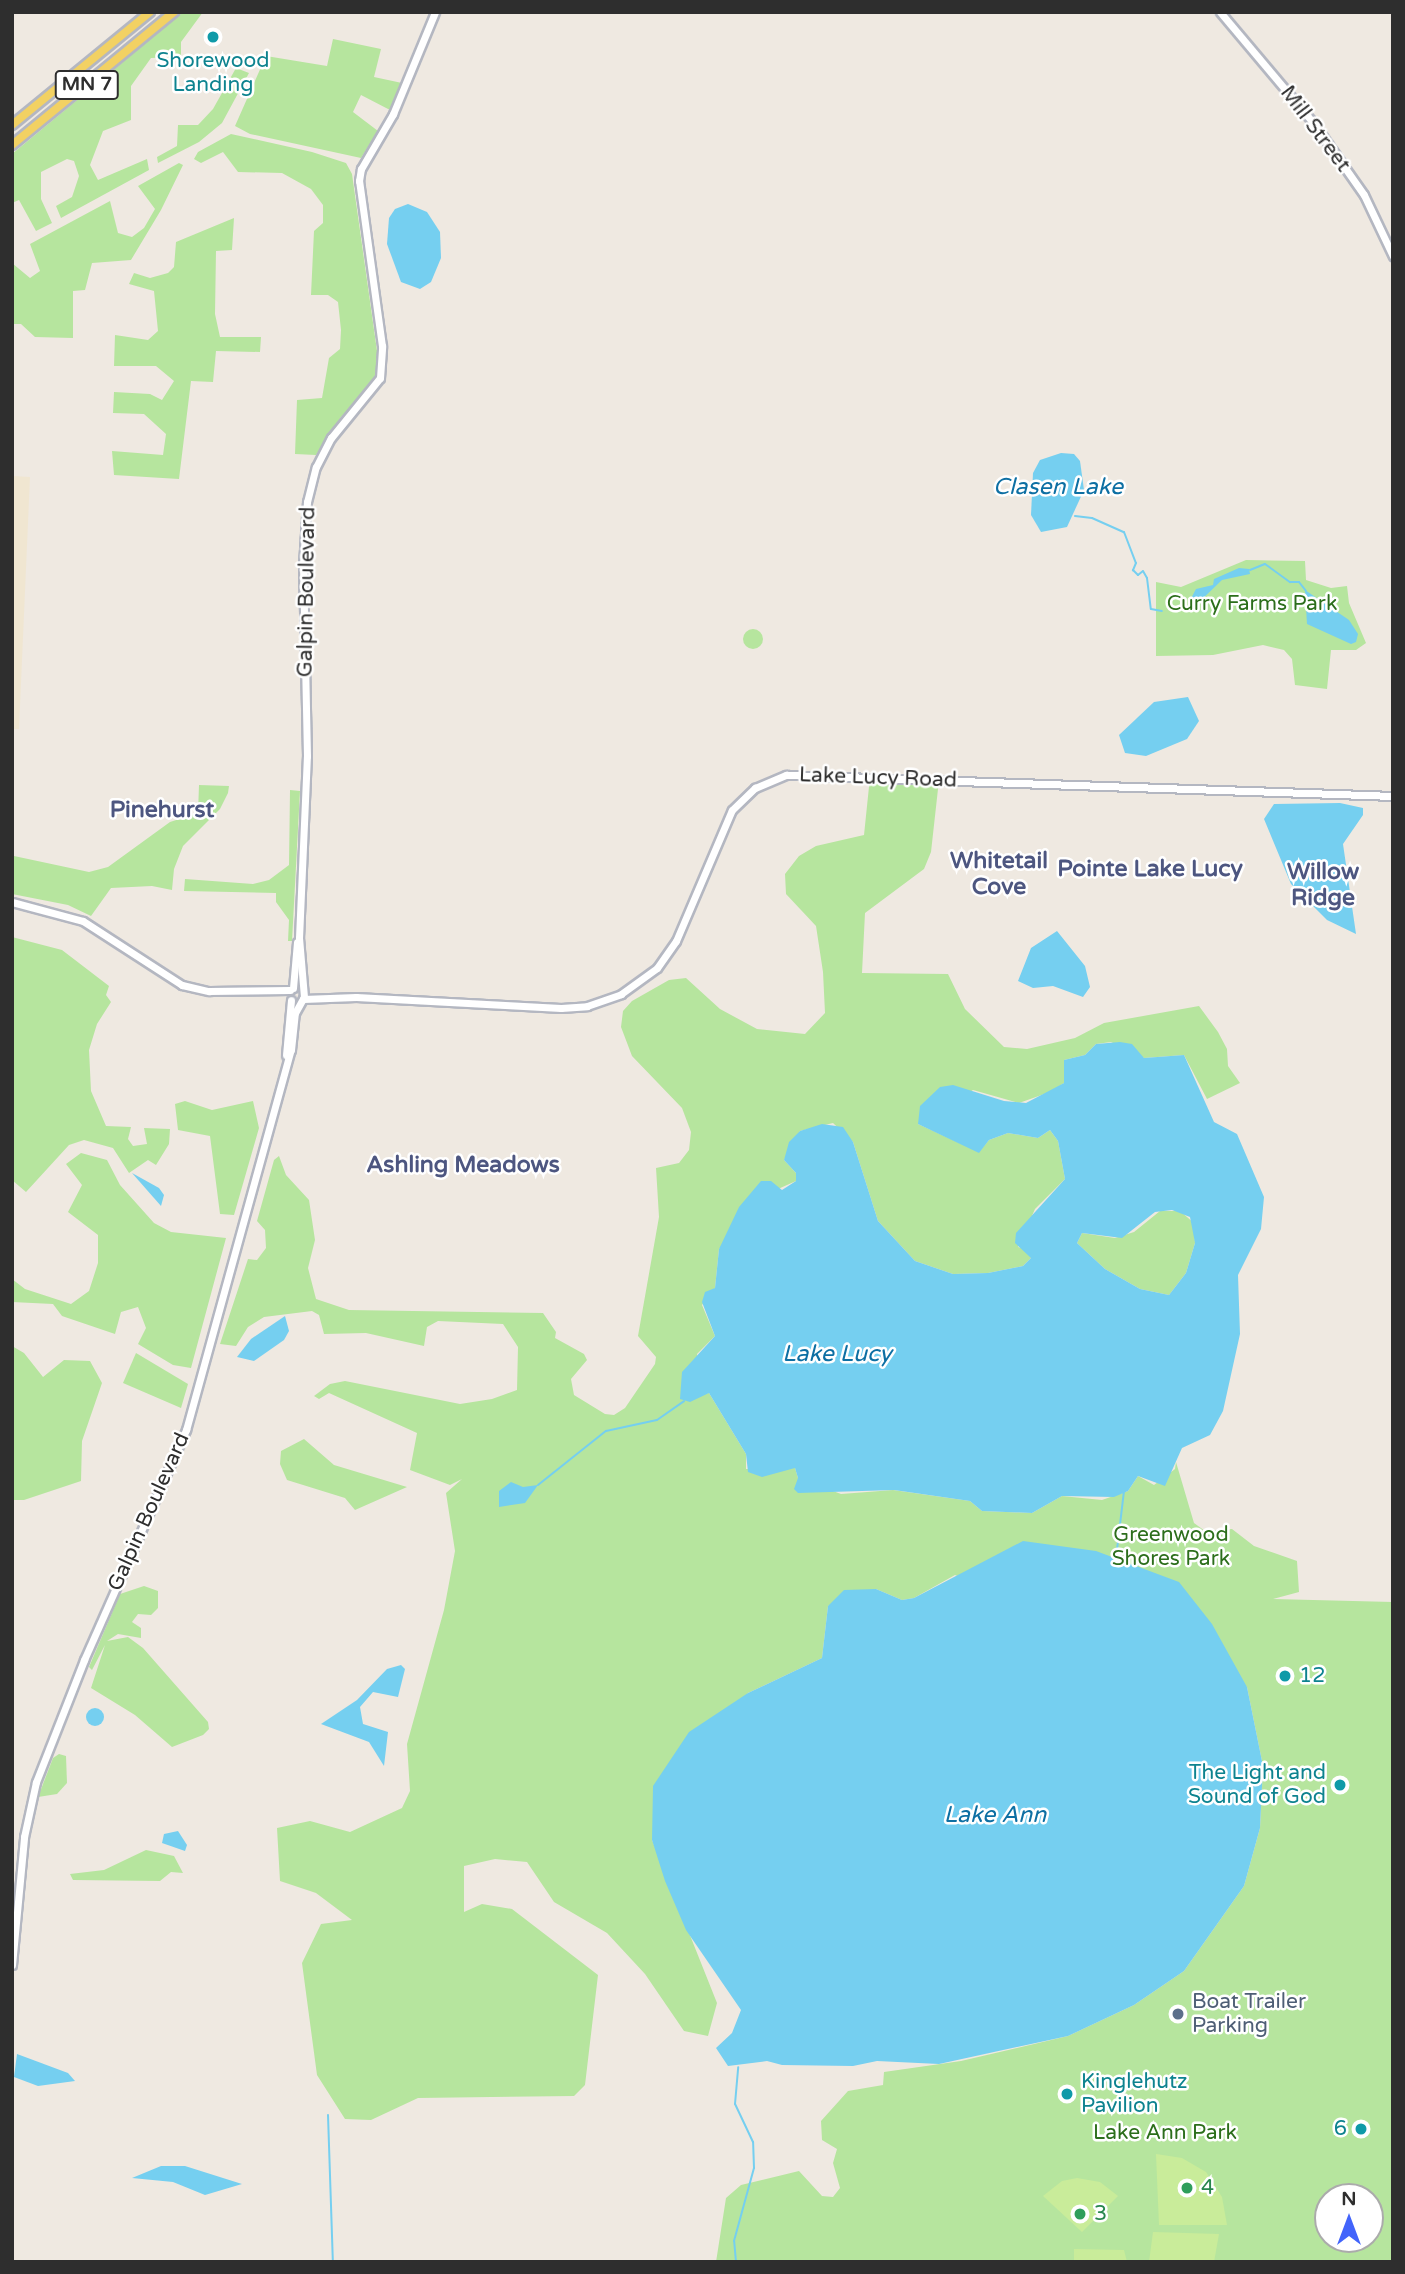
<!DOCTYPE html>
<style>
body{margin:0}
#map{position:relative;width:1405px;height:2274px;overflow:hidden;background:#efe9e1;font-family:"Varela Round",sans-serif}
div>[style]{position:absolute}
.education>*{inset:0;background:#f0e6d1}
.green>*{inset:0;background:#b6e59e}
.round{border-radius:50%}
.pitch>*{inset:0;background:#c9ec9a}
.water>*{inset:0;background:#75cff0}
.stream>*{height:2px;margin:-1px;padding:0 1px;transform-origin:1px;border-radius:1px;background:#75cff0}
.roads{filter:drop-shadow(2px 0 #b4b7c1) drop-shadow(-2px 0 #b4b7c1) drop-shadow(0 2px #b4b7c1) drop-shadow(0 -2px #b4b7c1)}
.secondary>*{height:7px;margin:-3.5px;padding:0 3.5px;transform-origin:3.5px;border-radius:3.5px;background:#fff}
.primary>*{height:8px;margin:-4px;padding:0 4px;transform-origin:4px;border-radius:4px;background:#f2d163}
.dots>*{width:19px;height:19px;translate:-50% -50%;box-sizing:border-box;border:4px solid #fff;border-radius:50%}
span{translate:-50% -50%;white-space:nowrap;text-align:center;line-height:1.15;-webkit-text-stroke:5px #fff;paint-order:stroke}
.shield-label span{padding:2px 5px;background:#fff;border:2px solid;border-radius:5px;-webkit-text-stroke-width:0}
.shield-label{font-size:19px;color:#2e2e2e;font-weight:700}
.culture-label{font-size:21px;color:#0d838f}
.left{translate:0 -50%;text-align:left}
.right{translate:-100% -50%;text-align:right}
.street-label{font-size:21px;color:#2e2e2e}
.park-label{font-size:21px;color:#2c6e1b}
.service-label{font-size:21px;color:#4e5e75}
.leisure-label{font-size:21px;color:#27864d}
.water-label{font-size:23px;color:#0d6fa3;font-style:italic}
.neighbourhood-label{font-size:23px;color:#4d5680;font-weight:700}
.frame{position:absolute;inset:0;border:14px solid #2e2e2e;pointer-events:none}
.north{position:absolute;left:1314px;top:2183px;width:70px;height:70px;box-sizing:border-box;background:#fff;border:2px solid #ababab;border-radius:50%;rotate:0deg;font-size:19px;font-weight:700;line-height:28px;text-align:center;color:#2e2e2e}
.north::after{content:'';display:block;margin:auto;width:24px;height:32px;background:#4264fb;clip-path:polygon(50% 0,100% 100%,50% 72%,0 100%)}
</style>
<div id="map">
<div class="education">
<div style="clip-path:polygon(12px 476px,30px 477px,19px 729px,12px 729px)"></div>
</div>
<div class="green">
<div style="clip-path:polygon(183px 12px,203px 12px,181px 42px,181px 57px,151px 58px,131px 86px,131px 120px,103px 131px,90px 165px,98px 180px,147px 159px,149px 170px,61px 218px,56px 206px,72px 197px,79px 176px,74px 161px,67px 159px,41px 172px,41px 199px,52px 223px,36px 231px,19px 200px,12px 203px,12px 154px)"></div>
<div style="clip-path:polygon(333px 39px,381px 49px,374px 77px,402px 83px,390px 110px,361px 95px,353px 112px,378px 131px,361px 158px,250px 134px,235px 126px,266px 56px,327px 66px)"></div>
<div style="clip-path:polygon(236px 68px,249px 73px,222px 123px,199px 142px,158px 163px,157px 157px,177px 146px,178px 125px,198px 125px,213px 109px)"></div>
<div style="clip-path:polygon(231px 134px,312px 152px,346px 163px,352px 174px,379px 365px,371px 386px,341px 417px,316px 455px,295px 454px,297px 400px,322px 398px,329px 358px,340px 349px,341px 330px,338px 302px,328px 295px,311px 295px,314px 231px,323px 223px,323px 205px,311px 189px,282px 173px,238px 172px,223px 152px,201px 163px,194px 159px,198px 152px)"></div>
<div style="clip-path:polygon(179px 163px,183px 165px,161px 210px,131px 260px,92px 263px,85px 290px,73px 291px,73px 338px,35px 337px,21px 324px,12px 324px,12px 263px,30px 278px,40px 271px,30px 244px,110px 201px,118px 233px,132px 237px,144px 228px,155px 209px,138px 186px)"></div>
<div style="clip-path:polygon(234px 218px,232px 250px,216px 251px,215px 314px,220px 337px,261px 337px,260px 352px,216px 351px,213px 382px,191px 381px,179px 479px,114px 475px,112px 451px,163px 455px,166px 434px,144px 414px,113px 413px,114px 392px,150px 394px,162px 400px,174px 381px,156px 366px,114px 366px,115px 335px,148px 340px,158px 331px,154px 291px,129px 284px,134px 273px,150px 278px,168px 273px,174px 267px,176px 242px)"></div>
<div style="clip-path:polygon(1246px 560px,1305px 561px,1306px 580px,1331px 588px,1347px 586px,1349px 603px,1366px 643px,1356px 650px,1331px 650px,1327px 689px,1295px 685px,1292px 659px,1284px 650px,1263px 645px,1213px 655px,1156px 656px,1156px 582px,1181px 587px)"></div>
<div class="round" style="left:743px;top:629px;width:20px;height:20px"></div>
<div style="clip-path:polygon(evenodd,870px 777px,939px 780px,931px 852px,924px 869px,865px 913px,862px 973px,948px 974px,965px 1009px,1004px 1047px,1027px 1049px,1075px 1038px,1104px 1023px,1199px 1006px,1218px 1032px,1227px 1049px,1228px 1066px,1240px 1083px,1207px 1099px,1184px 1055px,1144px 1058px,1111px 1042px,1096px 1044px,1085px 1055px,1064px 1060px,1064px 1083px,1050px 1092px,1019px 1103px,973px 1090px,918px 1124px,979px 1152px,989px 1140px,1008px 1133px,1038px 1138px,1050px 1130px,1058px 1141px,1065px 1179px,1035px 1209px,1018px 1247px,1028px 1250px,1031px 1258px,1023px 1266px,988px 1273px,953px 1274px,915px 1261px,878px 1221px,853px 1142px,833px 1123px,800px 1131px,784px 1160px,796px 1173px,796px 1181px,778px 1189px,719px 1249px,715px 1288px,702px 1305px,715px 1336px,697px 1354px,701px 1394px,709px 1393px,746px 1454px,746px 1469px,795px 1468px,798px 1478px,841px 1494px,893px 1490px,970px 1501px,982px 1511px,1032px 1513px,1062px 1496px,1102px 1500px,1128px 1491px,1138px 1476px,1154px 1485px,1175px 1469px,1176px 1462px,1194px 1523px,1205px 1531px,1232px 1529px,1254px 1546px,1297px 1561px,1299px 1592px,1273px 1599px,1393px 1602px,1393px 2262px,716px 2262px,726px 2198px,741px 2185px,799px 2171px,822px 2196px,833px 2197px,840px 2188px,833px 2163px,837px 2149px,822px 2140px,821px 2121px,848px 2091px,883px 2085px,884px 2072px,961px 2061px,1068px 2036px,1134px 2005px,1184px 1971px,1244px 1886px,1260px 1828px,1263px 1766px,1247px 1687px,955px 1575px,914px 1598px,902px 1600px,876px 1589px,828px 1606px,822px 1658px,748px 1693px,652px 1840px,717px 2003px,708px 2036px,684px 2031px,645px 1974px,607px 1933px,554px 1902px,527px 1862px,495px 1859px,464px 1866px,464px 1912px,482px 1904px,512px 1909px,598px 1975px,585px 2085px,574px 2096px,418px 2098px,371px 2120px,345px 2119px,317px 2075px,302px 1963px,321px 1924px,352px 1920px,316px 1893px,280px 1881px,277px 1828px,310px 1821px,350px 1832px,402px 1808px,410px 1791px,407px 1744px,444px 1610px,455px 1551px,446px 1493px,462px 1479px,450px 1485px,410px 1470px,417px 1433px,329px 1393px,319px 1399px,314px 1396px,330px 1384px,345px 1381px,460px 1404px,492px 1399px,517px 1390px,518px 1347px,503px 1324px,438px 1321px,427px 1327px,424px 1346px,366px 1333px,324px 1334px,319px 1315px,312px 1311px,264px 1317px,248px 1327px,236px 1346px,220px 1344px,248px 1259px,257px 1260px,266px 1248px,265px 1230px,257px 1221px,274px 1160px,279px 1156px,286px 1175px,309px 1200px,315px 1240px,308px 1268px,316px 1299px,349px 1310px,543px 1313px,556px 1332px,555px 1338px,584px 1354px,587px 1360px,571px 1379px,574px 1395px,605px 1414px,614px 1415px,625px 1408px,655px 1364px,656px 1357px,638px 1336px,659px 1217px,656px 1168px,679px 1163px,689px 1150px,691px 1132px,682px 1108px,632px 1056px,621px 1027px,623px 1011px,632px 1001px,669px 980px,686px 978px,720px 1009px,757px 1029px,805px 1034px,825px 1013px,823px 972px,816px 926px,786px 894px,785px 874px,799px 856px,816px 846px,864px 835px,870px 777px,1328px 2197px,1370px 2197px,1370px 2239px,1328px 2239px,1328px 2197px)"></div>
<div style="clip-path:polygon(199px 785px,229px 786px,228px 793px,220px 809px,183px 846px,174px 869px,172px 890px,152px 886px,111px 888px,91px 916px,68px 905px,12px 894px,14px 856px,89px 872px,108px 867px,170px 822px,198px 813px)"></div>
<div style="clip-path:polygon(290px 790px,300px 791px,292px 941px,288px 941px,289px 920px,276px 902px,276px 893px,184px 891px,185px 879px,253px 884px,269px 880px,289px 865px)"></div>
<div style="clip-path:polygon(12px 937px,62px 950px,109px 986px,106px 995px,111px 1002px,97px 1024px,89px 1050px,91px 1091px,106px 1126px,131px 1127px,128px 1139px,133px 1146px,147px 1144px,144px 1128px,170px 1129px,169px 1144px,156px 1165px,148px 1160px,129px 1173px,113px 1148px,84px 1140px,69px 1145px,26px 1192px,12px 1180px)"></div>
<div style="clip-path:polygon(185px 1101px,212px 1110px,253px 1101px,259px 1128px,234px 1215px,220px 1214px,210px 1136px,178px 1130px,175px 1104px)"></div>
<div style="clip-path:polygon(81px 1153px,107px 1160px,120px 1185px,154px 1223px,171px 1232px,226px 1238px,191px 1368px,173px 1365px,138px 1344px,146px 1328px,138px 1307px,121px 1312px,115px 1334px,62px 1316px,53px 1304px,12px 1302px,12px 1279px,25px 1289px,71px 1304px,89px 1291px,98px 1263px,98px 1235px,68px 1212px,82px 1185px,66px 1164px)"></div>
<div style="clip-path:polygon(1160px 1211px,1180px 1211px,1194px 1223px,1195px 1243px,1186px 1273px,1169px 1295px,1140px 1289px,1105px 1269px,1077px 1243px,1082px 1233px,1115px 1238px,1134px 1232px)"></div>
<div style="clip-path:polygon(12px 1346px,24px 1353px,43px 1377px,64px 1360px,90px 1361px,102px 1383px,82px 1441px,81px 1481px,24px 1500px,12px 1500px)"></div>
<div style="clip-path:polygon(136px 1353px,188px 1384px,181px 1408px,123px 1383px)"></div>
<div style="clip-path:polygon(304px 1439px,334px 1465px,407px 1487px,355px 1510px,345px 1498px,287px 1480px,280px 1464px,281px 1451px)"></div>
<div style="clip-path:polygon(144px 1586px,158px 1591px,158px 1608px,151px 1615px,138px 1614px,132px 1622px,141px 1628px,141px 1638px,118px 1634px,107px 1641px,128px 1637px,143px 1648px,208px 1722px,209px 1729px,203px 1735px,172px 1747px,135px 1715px,91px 1688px,105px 1645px,92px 1670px,89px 1667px,120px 1594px)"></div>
<div style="clip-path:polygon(59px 1754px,66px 1756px,67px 1783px,57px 1794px,38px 1797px,53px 1758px)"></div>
<div style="clip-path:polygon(146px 1850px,174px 1856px,183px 1873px,171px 1872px,160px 1881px,73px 1880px,70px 1874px,104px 1870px)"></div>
</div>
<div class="pitch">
<div style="clip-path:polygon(1156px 2154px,1182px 2158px,1206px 2172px,1222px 2197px,1227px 2225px,1159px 2225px)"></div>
<div style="clip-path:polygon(1077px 2178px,1100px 2182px,1118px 2196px,1082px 2232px,1043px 2196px,1062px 2181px)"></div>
<div style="clip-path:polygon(1153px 2232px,1219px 2234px,1214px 2262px,1149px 2262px)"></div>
<div style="clip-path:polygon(1074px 2249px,1124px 2250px,1127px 2262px,1074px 2262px)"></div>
</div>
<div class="water">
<div style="clip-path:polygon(408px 204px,427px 212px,440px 232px,441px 258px,431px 282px,420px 289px,401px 282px,387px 244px,389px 218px,395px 209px)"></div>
<div style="clip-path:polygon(1061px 453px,1074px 454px,1080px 461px,1084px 490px,1067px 527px,1041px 532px,1031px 515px,1033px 473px,1040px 460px)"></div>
<div style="clip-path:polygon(1239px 568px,1249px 569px,1250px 574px,1222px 580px,1196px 605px,1188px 604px,1196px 589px,1213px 585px,1214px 579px)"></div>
<div style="clip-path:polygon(1305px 590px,1349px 620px,1358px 634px,1356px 642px,1351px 644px,1307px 624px)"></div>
<div style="clip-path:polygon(1188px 697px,1199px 721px,1187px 739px,1146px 756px,1125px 753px,1119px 735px,1154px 702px)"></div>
<div style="clip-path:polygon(1340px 803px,1363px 808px,1363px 815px,1343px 844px,1356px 934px,1327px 920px,1291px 884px,1264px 819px,1274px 804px)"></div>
<div style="clip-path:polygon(1057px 931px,1085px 966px,1090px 987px,1083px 997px,1053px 986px,1033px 988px,1018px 981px,1031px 948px)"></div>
<div style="clip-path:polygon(evenodd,1120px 1042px,1132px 1044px,1144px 1058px,1184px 1055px,1214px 1122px,1237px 1134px,1264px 1197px,1261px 1229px,1238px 1275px,1240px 1334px,1223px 1411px,1210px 1435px,1182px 1448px,1165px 1486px,1138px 1476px,1128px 1491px,1114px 1497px,1062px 1496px,1032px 1513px,982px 1511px,970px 1501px,894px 1490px,798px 1493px,794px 1489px,798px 1478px,795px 1468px,762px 1477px,748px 1472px,746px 1454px,709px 1393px,690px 1402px,680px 1399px,682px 1372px,715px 1336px,702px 1302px,705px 1292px,715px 1288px,719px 1249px,739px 1207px,761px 1181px,771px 1181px,782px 1190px,796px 1181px,796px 1173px,784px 1160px,789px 1142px,800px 1131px,822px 1124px,843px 1127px,853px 1142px,878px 1221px,915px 1261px,953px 1274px,988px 1273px,1023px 1266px,1031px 1258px,1015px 1243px,1016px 1233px,1065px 1179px,1058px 1141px,1050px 1130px,1038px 1138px,1008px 1133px,989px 1140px,979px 1153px,918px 1124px,920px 1106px,940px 1087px,953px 1085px,1004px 1101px,1026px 1103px,1064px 1083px,1064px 1060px,1085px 1055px,1096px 1044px,1120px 1042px,1172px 1210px,1190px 1217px,1195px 1243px,1186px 1273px,1169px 1295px,1140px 1289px,1105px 1269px,1077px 1243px,1082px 1233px,1122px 1238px,1155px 1212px,1172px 1210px)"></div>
<div style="clip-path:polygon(132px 1173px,159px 1188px,164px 1195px,161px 1206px)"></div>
<div style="clip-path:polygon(285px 1316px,289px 1331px,284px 1340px,254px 1361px,237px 1357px,251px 1339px)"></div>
<div style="clip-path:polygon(511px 1482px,523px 1487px,538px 1485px,525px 1503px,499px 1507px,499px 1491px)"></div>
<div style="clip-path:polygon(1023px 1541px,1096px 1551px,1179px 1582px,1212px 1624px,1247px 1687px,1263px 1766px,1260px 1828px,1244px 1886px,1184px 1971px,1134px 2005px,1068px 2036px,939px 2064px,877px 2061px,853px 2066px,782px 2065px,767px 2061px,728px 2066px,716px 2048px,732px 2033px,741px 2010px,686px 1930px,665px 1881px,652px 1840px,653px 1786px,689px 1732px,748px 1693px,822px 1658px,828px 1606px,844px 1590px,876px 1589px,902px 1600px,914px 1598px)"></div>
<div style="clip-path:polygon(401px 1665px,405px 1669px,398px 1697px,373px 1692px,360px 1707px,363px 1724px,388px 1732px,384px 1766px,369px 1742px,321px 1724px,357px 1700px,387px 1669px)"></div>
<div class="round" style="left:86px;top:1708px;width:18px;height:18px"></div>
<div style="clip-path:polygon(178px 1831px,187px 1845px,185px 1851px,162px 1843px,164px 1834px)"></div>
<div style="clip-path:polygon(17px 2054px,68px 2073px,75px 2081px,38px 2086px,14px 2077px)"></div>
<div style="clip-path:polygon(161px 2166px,185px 2166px,242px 2184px,205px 2195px,173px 2182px,132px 2178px)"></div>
</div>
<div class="stream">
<div style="left:1075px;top:516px;width:17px;rotate:7deg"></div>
<div style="left:1092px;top:518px;width:35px;rotate:24deg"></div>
<div style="left:1124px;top:532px;width:33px;rotate:69deg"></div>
<div style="left:1136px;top:563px;width:8px;rotate:113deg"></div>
<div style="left:1133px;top:570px;width:7px;rotate:45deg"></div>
<div style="left:1138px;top:575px;width:6px;rotate:-39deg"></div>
<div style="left:1143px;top:571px;width:8px;rotate:60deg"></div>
<div style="left:1147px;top:578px;width:31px;rotate:83deg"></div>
<div style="left:1151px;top:609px;width:11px;rotate:10deg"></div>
<div style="left:1250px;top:570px;width:16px;rotate:-22deg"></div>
<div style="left:1265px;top:564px;width:31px;rotate:36deg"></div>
<div style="left:1290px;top:582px;width:9px"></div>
<div style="left:1299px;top:582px;width:11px;rotate:52deg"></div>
<div style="left:538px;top:1485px;width:87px;rotate:-38.5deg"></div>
<div style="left:606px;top:1431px;width:52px;rotate:-12.2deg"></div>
<div style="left:657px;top:1420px;width:33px;rotate:-35deg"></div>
<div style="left:1116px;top:1558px;width:67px;rotate:-83.2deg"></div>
<div style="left:328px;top:2115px;width:147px;rotate:88.1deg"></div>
<div style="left:736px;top:2262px;width:21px;rotate:-95deg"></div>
<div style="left:734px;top:2241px;width:76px;rotate:-74.7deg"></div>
<div style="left:754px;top:2168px;width:26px;rotate:-92deg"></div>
<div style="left:753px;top:2142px;width:42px;rotate:-115.3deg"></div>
<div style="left:735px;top:2104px;width:37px;rotate:-85deg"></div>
</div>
<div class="roads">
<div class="secondary">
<div style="left:1220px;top:12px;width:148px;rotate:49.9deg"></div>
<div style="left:1315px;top:125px;width:85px;rotate:55deg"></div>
<div style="left:1364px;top:195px;width:68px;rotate:64.6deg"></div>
<div style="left:12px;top:902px;width:73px;rotate:15deg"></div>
<div style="left:83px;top:921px;width:118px;rotate:32.9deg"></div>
<div style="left:182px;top:985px;width:28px;rotate:13deg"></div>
<div style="left:209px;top:991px;width:81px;rotate:-0.7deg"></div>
<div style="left:293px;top:988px;width:46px;rotate:-85deg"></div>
<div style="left:303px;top:999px;width:53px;rotate:-2.2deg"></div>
<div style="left:356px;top:997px;width:205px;rotate:3.1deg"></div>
<div style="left:561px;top:1008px;width:26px;rotate:-4deg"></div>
<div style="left:587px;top:1006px;width:36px;rotate:-19deg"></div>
<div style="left:621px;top:994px;width:44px;rotate:-35.8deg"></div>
<div style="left:657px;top:968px;width:33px;rotate:-55deg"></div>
<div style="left:676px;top:941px;width:142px;rotate:-66.9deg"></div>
<div style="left:732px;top:810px;width:32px;rotate:-44deg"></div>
<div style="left:755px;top:788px;width:34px;rotate:-23deg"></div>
<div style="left:786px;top:775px;width:607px;rotate:1.98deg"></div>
<div style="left:286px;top:1055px;width:55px;rotate:-84.8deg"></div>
<div style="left:12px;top:1965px;width:129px;rotate:-84.6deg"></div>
<div style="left:24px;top:1837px;width:56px;rotate:-77.7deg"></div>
<div style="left:36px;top:1782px;width:131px;rotate:-68.5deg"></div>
<div style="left:84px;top:1660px;width:252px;rotate:-66.1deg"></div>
<div style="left:186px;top:1430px;width:394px;rotate:-74.6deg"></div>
<div style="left:291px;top:1050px;width:37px;rotate:-84deg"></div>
<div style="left:295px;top:1013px;width:18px;rotate:-61deg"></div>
<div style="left:304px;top:997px;width:59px;rotate:-94.8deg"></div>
<div style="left:299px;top:938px;width:182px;rotate:-87.5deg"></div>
<div style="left:307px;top:756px;width:191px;rotate:-91.2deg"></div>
<div style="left:303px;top:565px;width:63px;rotate:-86.4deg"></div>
<div style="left:307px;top:502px;width:36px;rotate:-76deg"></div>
<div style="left:316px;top:467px;width:33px;rotate:-63deg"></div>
<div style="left:331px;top:438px;width:77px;rotate:-50.8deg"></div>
<div style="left:380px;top:378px;width:32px;rotate:-86deg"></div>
<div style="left:382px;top:346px;width:167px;rotate:-97.9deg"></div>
<div style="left:359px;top:181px;width:12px;rotate:-81deg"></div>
<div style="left:361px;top:169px;width:64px;rotate:-59.8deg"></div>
<div style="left:393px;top:114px;width:110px;rotate:-67.6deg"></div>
</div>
<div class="primary">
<div style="left:12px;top:125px;width:178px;rotate:-39.3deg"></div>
<div style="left:12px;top:145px;width:210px;rotate:-39.4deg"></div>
</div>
</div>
<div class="dots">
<div style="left:213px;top:37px;background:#0f9aa8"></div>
<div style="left:1285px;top:1676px;background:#0f9aa8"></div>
<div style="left:1340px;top:1785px;background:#0f9aa8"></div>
<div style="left:1178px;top:2014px;background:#5c6f8a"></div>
<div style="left:1067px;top:2094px;background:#0f9aa8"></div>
<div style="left:1361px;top:2129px;background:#0f9aa8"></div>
<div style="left:1187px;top:2188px;background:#2e9e5b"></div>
<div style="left:1080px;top:2214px;background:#2e9e5b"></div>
</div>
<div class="shield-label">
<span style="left:87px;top:85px">MN 7</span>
</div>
<div class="culture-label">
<span style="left:213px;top:73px">Shorewood<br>Landing</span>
<span class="left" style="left:1299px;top:1676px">12</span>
<span class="right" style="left:1326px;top:1785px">The Light and<br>Sound of God</span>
<span class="left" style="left:1081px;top:2094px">Kinglehutz<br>Pavilion</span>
<span class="right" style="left:1347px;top:2129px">6</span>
</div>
<div class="street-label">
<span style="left:1315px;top:129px;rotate:53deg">Mill Street</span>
<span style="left:307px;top:592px;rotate:-89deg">Galpin Boulevard</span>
<span style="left:878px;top:778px;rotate:2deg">Lake Lucy Road</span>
<span style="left:149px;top:1512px;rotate:-66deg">Galpin Boulevard</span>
</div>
<div class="park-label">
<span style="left:1252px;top:604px">Curry Farms Park</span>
<span style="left:1171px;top:1547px">Greenwood<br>Shores Park</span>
<span style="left:1165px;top:2133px">Lake Ann Park</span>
</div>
<div class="service-label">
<span class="left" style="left:1192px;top:2014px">Boat Trailer<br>Parking</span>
</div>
<div class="leisure-label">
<span class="left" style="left:1201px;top:2188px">4</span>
<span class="left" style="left:1094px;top:2214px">3</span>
</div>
<div class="water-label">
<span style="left:1058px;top:487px">Clasen Lake</span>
<span style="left:837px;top:1354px">Lake Lucy</span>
<span style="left:995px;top:1815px">Lake Ann</span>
</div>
<div class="neighbourhood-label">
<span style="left:162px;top:810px">Pinehurst</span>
<span style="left:999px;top:874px">Whitetail<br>Cove</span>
<span style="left:1150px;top:869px">Pointe Lake Lucy</span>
<span style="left:1323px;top:885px">Willow<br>Ridge</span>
<span style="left:463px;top:1165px">Ashling Meadows</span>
</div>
<div class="frame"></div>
<div class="north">N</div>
</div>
